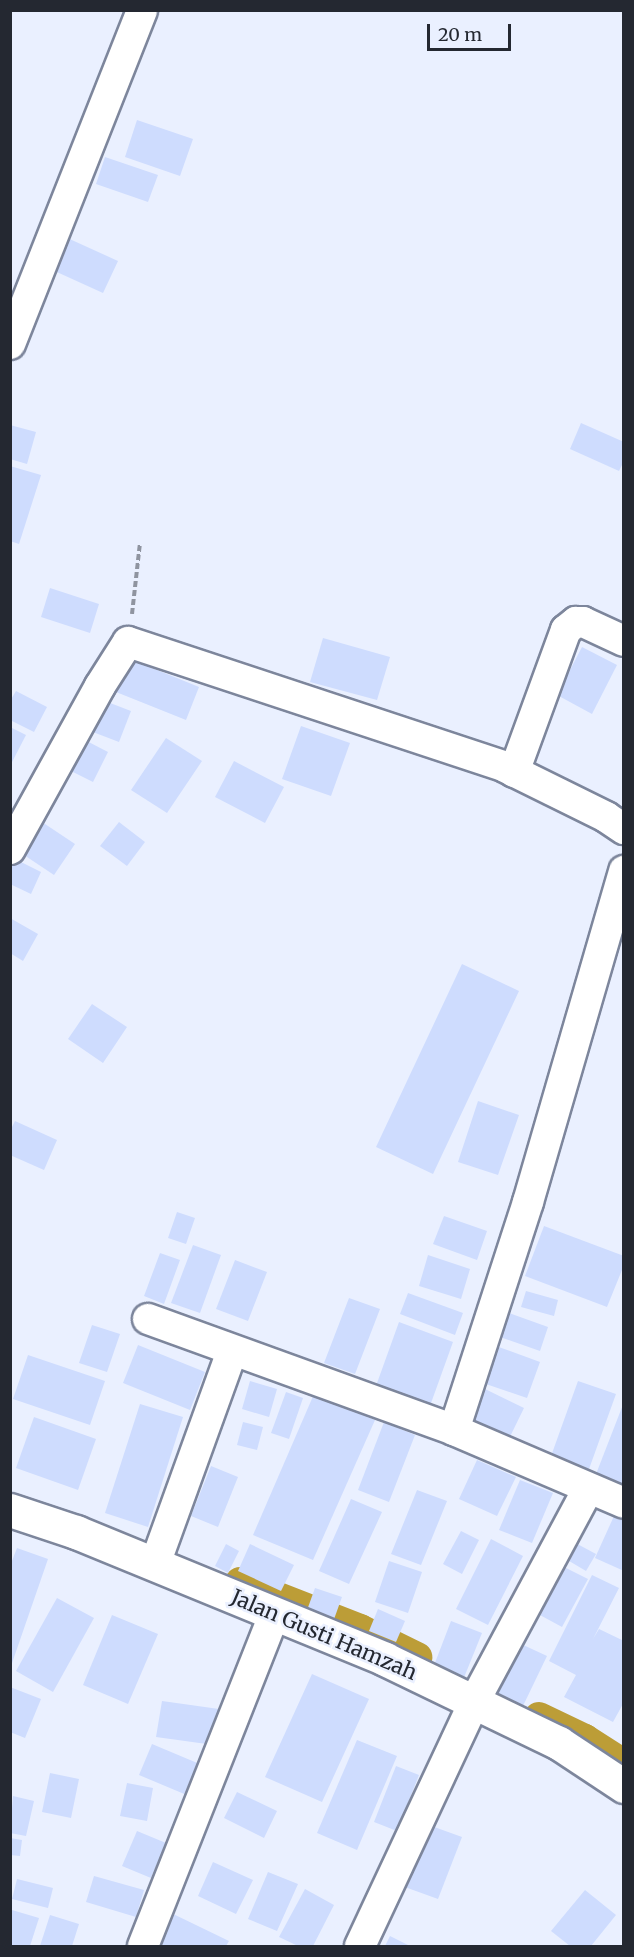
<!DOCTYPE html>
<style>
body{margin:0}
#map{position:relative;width:634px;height:1957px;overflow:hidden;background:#eaf0ff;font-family:Merriweather,serif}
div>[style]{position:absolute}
.canal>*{height:30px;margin:-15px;padding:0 15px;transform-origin:15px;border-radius:15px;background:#bc9d37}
.building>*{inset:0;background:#cedcfe}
.path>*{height:4px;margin-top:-2px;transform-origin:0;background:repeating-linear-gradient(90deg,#8f94a0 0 6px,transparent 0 9px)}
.roads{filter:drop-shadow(2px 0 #7d869c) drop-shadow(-2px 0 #7d869c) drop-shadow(0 2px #7d869c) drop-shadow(0 -2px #7d869c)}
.street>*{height:30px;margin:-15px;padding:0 15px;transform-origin:15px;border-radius:15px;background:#fff}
.secondary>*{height:33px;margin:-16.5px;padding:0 16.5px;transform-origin:16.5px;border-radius:16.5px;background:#fff}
span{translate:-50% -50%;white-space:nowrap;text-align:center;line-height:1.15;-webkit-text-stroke:5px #eaf0ff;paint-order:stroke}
.street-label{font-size:21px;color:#242831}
.frame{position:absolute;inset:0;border:12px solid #242831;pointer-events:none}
.scale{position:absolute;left:427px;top:24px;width:84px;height:27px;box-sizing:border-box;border:3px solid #242831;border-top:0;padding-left:8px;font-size:18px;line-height:21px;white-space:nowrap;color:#242831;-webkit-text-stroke:4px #eaf0ff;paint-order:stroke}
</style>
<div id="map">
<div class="canal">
<div style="left:240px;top:1582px;width:129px;rotate:21.4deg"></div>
<div style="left:360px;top:1629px;width:64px;rotate:26.2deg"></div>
<div style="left:539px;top:1717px;width:51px;rotate:25.6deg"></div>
<div style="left:585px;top:1739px;width:46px;rotate:32.7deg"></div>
</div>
<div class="building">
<div style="clip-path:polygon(137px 120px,193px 139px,180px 176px,125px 157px)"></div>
<div style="clip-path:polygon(105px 157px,158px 175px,148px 202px,96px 184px)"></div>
<div style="clip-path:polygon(63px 236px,118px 261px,103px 293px,48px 268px)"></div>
<div style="clip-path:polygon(581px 423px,624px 442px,624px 461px,619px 471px,570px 449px)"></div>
<div style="clip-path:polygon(10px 425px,36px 432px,27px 464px,10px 459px)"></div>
<div style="clip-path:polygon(10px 466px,41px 475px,19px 544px,10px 541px)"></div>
<div style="clip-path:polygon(50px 588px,99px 604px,90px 633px,41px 617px)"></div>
<div style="clip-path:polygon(323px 638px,390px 657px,377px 700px,310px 682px)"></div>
<div style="clip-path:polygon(582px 647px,617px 665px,592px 714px,557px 695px)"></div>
<div style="clip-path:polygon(130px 659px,199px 687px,186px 720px,116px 692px)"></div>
<div style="clip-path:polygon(16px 691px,47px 707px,34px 732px,10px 720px,10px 701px)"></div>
<div style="clip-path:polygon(97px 698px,131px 711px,119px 742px,85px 729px)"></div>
<div style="clip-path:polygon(301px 726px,350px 743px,331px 796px,282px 779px)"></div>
<div style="clip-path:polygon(10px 727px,26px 735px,10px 766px)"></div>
<div style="clip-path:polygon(79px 737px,108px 752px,93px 782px,63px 767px)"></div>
<div style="clip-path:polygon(166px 738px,202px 761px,167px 813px,131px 790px)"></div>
<div style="clip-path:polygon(234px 761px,284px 787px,265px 823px,215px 797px)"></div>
<div style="clip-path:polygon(42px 822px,75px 844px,54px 875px,21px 853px)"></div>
<div style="clip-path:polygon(119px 822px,145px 842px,127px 866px,100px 846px)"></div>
<div style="clip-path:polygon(13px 858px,41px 872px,31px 894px,10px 884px)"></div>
<div style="clip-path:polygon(10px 918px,38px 934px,23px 961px,10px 953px)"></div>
<div style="clip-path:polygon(462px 964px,519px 991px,433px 1174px,376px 1147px)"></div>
<div style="clip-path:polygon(92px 1004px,127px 1027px,103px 1063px,68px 1039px)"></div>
<div style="clip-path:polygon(478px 1101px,519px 1115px,498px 1175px,458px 1162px)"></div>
<div style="clip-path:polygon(15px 1121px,57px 1140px,44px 1170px,10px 1155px,10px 1131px)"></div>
<div style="clip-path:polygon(177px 1212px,195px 1218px,186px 1244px,168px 1238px)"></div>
<div style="clip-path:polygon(444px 1216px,487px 1231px,477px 1260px,433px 1244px)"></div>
<div style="clip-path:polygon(544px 1226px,624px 1256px,624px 1265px,607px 1307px,525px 1276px)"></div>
<div style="clip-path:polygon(193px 1245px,221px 1255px,200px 1313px,171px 1303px)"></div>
<div style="clip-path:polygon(160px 1253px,180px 1260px,164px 1304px,144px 1296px)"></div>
<div style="clip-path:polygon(428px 1255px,470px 1269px,461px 1299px,419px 1286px)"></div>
<div style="clip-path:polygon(235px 1260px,267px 1272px,248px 1321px,216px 1309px)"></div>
<div style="clip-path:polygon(526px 1291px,558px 1300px,554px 1316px,521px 1307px)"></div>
<div style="clip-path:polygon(408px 1293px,463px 1313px,455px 1335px,400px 1314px)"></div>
<div style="clip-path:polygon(349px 1298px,380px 1309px,355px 1374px,324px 1363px)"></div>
<div style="clip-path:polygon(509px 1313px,548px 1327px,540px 1351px,500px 1337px)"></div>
<div style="clip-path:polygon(399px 1322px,453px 1342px,426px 1417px,372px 1397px)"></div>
<div style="clip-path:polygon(92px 1325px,120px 1334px,107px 1372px,79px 1363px)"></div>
<div style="clip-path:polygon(138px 1345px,205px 1372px,190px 1410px,123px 1383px)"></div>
<div style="clip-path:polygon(496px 1346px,540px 1362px,527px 1398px,483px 1383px)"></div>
<div style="clip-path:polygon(28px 1355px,105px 1381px,90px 1425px,13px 1399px)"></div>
<div style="clip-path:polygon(250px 1381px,277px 1389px,269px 1417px,242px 1409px)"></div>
<div style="clip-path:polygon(578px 1381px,616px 1394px,584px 1483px,546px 1470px)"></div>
<div style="clip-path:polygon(481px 1387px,524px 1408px,505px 1447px,461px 1426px)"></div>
<div style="clip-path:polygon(286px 1392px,303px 1398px,289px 1439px,271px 1433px)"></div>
<div style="clip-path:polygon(314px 1394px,375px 1420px,313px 1560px,253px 1535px)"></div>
<div style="clip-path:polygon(624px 1402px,624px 1482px,618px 1497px,591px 1487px)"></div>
<div style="clip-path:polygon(140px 1404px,183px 1417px,148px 1527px,105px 1513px)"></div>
<div style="clip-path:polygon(34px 1417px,96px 1439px,78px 1490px,16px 1468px)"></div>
<div style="clip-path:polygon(243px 1422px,263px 1427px,257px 1450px,237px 1445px)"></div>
<div style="clip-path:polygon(384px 1422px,415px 1435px,389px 1502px,358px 1490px)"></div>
<div style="clip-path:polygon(477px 1460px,516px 1477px,497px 1516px,459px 1499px)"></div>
<div style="clip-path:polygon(211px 1466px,238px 1477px,218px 1527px,191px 1516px)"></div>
<div style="clip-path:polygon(520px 1480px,553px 1493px,532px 1543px,499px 1530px)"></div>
<div style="clip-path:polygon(417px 1490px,447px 1501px,421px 1565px,391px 1554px)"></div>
<div style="clip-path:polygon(351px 1499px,382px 1512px,349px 1584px,319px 1571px)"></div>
<div style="clip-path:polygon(614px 1516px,624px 1521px,624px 1571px,595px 1558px)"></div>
<div style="clip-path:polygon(461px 1531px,479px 1540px,462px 1574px,443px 1564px)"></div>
<div style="clip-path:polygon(491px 1539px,523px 1556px,488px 1625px,456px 1609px)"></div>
<div style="clip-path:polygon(568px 1539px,596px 1554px,586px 1571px,559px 1555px)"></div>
<div style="clip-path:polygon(226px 1544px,239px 1551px,228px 1573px,215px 1566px)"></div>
<div style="clip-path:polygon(250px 1544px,294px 1565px,281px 1591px,238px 1571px)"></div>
<div style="clip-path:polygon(17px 1548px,48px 1559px,11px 1666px,10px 1566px)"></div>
<div style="clip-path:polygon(389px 1561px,422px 1572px,408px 1613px,375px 1602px)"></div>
<div style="clip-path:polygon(552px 1561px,588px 1579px,562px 1627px,527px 1608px)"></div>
<div style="clip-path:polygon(592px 1575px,619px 1588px,593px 1639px,599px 1629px,624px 1641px,624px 1702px,613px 1722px,564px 1697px,576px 1675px,549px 1661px)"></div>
<div style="clip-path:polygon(315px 1588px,342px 1597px,333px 1622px,306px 1613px)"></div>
<div style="clip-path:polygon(57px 1598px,94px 1618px,53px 1692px,16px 1671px)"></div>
<div style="clip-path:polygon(378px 1609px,405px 1621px,396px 1642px,369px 1631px)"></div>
<div style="clip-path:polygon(112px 1615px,158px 1634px,128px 1704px,83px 1685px)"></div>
<div style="clip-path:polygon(451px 1621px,482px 1633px,463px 1680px,433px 1668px)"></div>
<div style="clip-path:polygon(519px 1643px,547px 1656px,522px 1708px,493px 1694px)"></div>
<div style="clip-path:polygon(312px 1674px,369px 1699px,322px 1802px,265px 1777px)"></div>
<div style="clip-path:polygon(10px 1687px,41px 1699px,25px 1738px,10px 1732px)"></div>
<div style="clip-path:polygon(162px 1701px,219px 1709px,214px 1745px,156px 1737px)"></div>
<div style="clip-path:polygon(357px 1740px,397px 1756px,357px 1850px,317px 1833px)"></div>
<div style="clip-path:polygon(152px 1744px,202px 1765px,189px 1796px,139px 1775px)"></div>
<div style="clip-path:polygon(396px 1766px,419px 1775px,397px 1831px,374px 1822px)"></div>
<div style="clip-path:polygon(50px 1773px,79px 1779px,71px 1818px,42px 1812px)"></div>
<div style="clip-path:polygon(127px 1783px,153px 1788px,147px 1821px,120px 1816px)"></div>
<div style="clip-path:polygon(237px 1792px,277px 1811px,264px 1838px,224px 1818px)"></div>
<div style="clip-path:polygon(13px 1796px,34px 1801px,26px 1836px,10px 1833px)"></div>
<div style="clip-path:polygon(426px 1824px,462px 1837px,438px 1899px,402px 1886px)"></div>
<div style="clip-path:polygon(137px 1831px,166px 1843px,151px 1878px,122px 1866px)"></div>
<div style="clip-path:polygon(10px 1838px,22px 1840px,20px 1856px,10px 1855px)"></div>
<div style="clip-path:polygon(213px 1862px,253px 1880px,236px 1914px,198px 1896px)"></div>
<div style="clip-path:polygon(268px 1872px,298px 1884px,277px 1931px,248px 1919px)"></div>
<div style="clip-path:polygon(94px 1876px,144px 1890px,136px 1917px,86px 1902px)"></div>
<div style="clip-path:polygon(17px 1879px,53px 1888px,48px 1908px,12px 1899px)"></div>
<div style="clip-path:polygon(305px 1889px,334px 1905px,313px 1946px,298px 1946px,279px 1937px)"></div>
<div style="clip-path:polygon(585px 1890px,616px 1915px,591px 1946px,570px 1946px,551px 1931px)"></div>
<div style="clip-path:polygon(12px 1910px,39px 1918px,30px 1946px,10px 1946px)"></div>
<div style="clip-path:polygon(167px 1911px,229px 1941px,226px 1946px,150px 1946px)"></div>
<div style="clip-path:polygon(50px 1915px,79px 1924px,72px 1946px,40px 1946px)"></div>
<div style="clip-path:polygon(390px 1936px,410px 1946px,385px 1946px)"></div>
</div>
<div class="path">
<div style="left:132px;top:614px;width:71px;rotate:-83.6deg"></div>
</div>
<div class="roads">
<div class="street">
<div style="left:10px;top:344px;width:359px;rotate:-68.4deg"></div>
<div style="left:514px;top:772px;width:151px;rotate:-69.9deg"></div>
<div style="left:566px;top:630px;width:13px;rotate:-39deg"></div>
<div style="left:576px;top:622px;width:7px"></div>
<div style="left:583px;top:622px;width:45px;rotate:24.9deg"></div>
<div style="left:10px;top:849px;width:186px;rotate:-61.1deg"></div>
<div style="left:100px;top:686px;width:52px;rotate:-57.5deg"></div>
<div style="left:128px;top:642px;width:397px;rotate:18.3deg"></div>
<div style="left:505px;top:767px;width:113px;rotate:26.3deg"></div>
<div style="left:606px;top:817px;width:22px;rotate:34deg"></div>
<div style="left:148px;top:1319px;width:326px;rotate:19.9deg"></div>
<div style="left:454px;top:1430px;width:185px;rotate:23.2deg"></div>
<div style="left:454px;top:1430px;width:240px;rotate:-72deg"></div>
<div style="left:528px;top:1202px;width:345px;rotate:-73.8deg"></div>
<div style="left:155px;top:1564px;width:226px;rotate:-70.1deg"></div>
<div style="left:143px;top:1946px;width:356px;rotate:-68.4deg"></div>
<div style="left:360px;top:1946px;width:272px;rotate:-64.9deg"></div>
<div style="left:475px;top:1700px;width:239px;rotate:-61.8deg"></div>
</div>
<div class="secondary">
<div style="left:10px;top:1510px;width:70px;rotate:18.4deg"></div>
<div style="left:76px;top:1532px;width:334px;rotate:22.3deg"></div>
<div style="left:385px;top:1659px;width:193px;rotate:25.8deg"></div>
<div style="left:559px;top:1743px;width:78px;rotate:33.5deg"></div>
</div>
</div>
<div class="street-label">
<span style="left:324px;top:1635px;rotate:23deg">Jalan Gusti Hamzah</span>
</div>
<div class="frame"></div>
<div class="scale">20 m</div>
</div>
